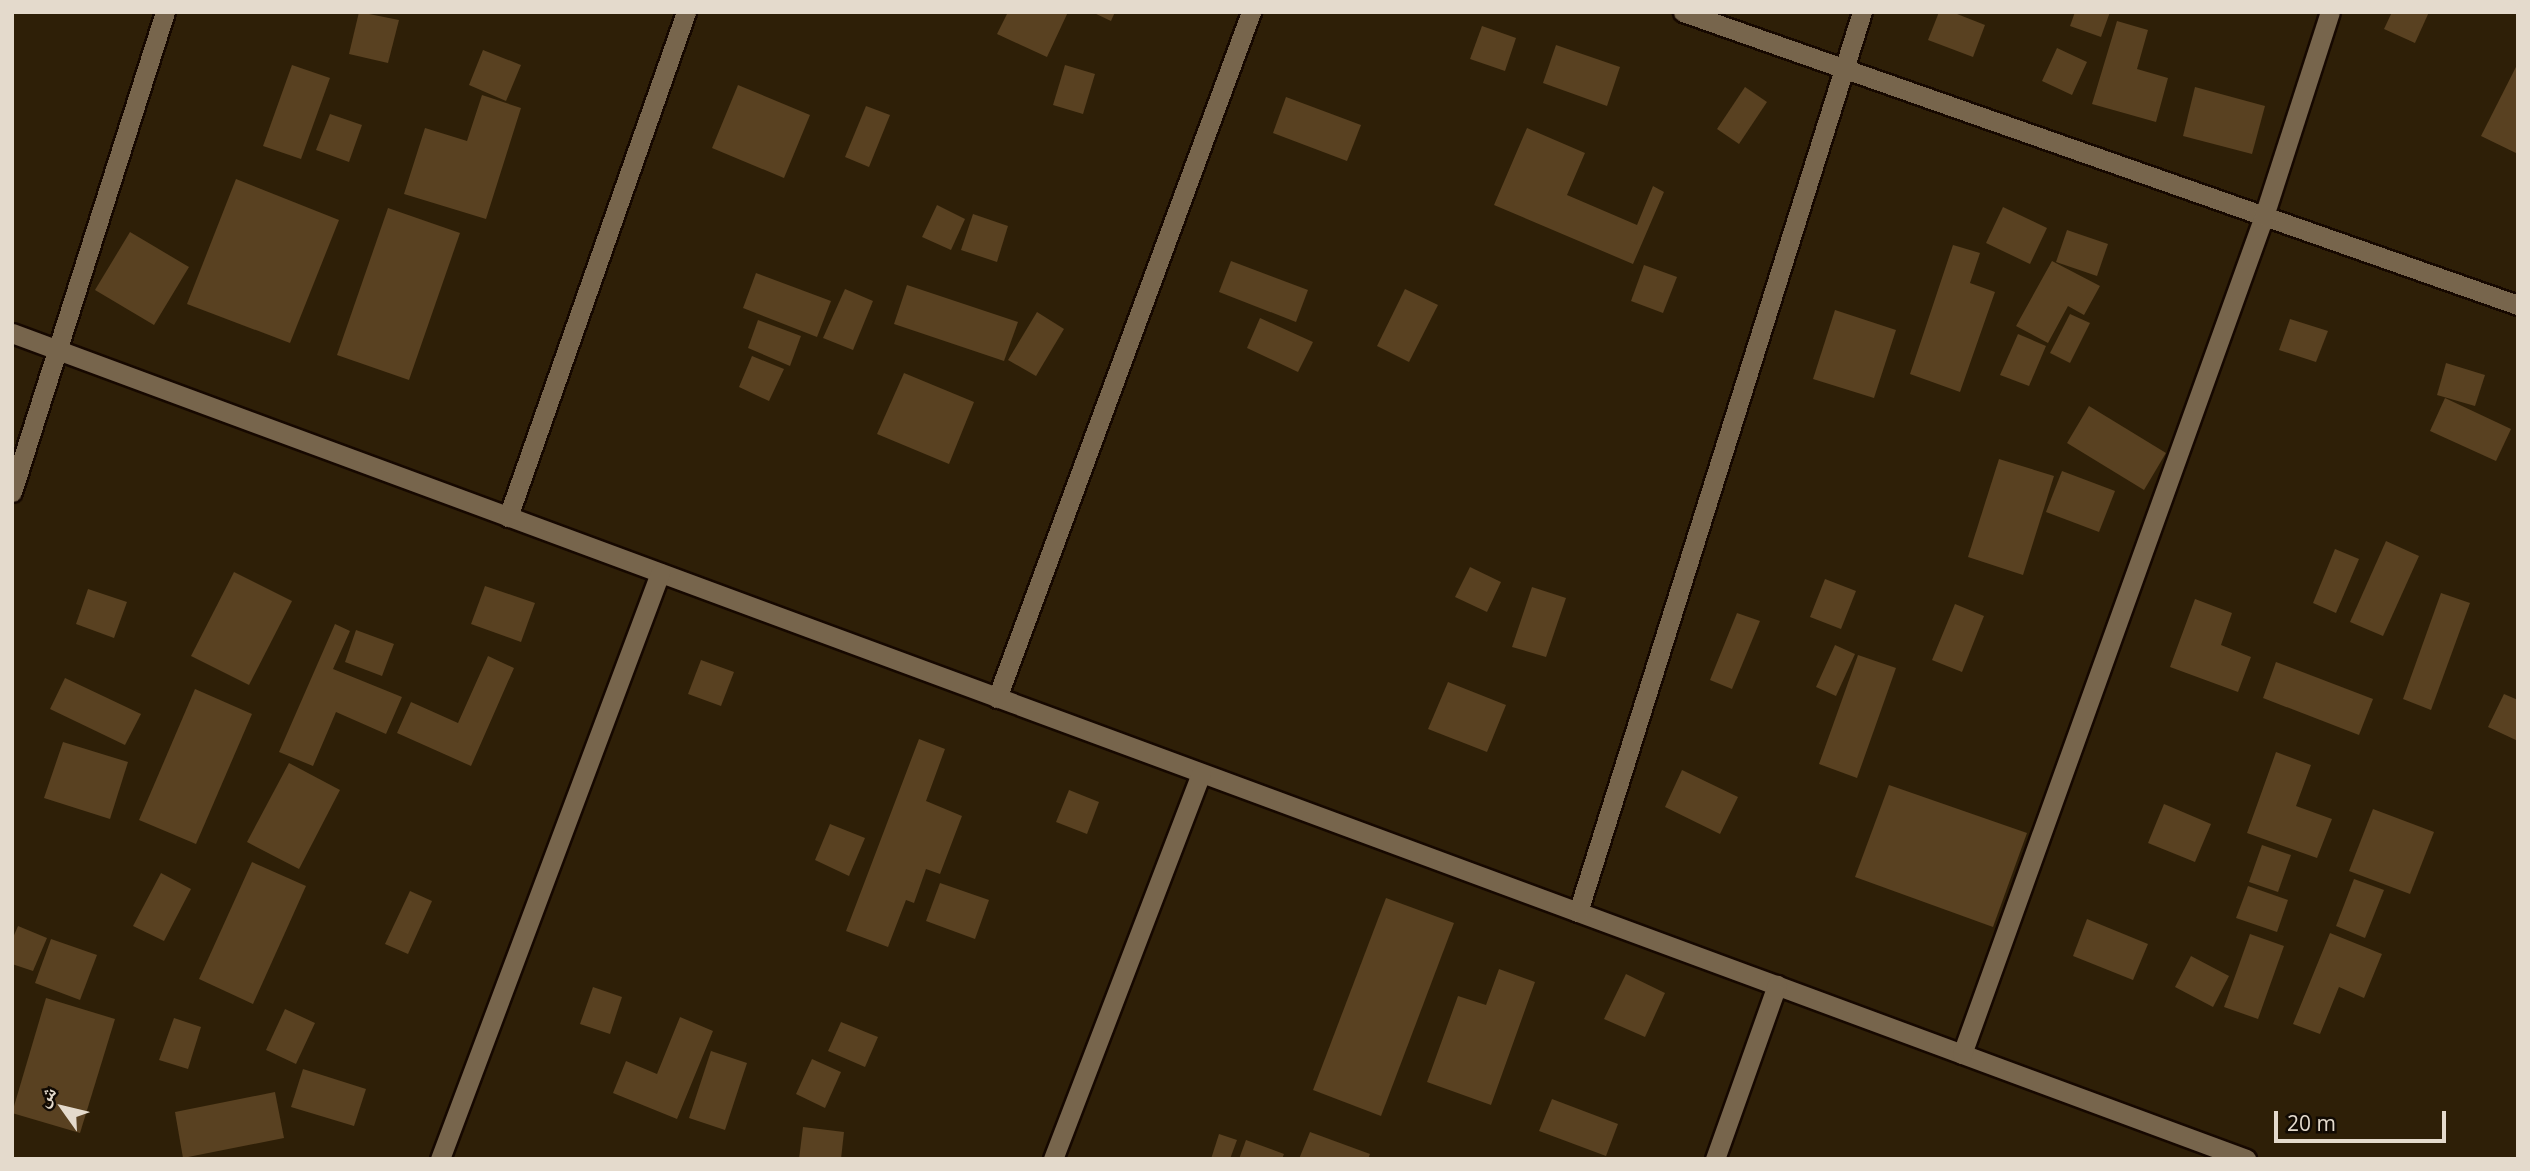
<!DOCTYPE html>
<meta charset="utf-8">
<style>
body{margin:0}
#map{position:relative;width:2530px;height:1171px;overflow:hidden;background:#2e1f07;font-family:"Open Sans","Noto Naskh Arabic",sans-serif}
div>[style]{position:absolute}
.building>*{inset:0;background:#594121}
.roads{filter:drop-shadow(2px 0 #160800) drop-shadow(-2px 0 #160800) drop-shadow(0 2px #160800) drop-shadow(0 -2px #160800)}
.minor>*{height:19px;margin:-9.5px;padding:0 9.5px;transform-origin:9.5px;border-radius:9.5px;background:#77654c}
span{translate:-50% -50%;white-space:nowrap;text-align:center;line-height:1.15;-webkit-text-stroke:7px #110a03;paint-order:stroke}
.frame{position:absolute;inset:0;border:14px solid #e4dacc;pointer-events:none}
.north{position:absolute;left:28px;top:1073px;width:70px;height:70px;-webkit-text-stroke:5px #110a03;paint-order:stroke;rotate:304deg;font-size:19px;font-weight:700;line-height:28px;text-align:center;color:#e4dacc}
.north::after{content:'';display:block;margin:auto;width:24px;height:32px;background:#e4dacc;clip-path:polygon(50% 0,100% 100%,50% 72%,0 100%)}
.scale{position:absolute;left:2274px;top:1111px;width:172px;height:32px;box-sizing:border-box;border:4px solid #e4dacc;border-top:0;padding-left:9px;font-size:21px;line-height:24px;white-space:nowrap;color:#e4dacc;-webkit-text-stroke:5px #110a03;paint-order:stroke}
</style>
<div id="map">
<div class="building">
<div style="clip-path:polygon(359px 12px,399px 20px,388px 63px,349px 54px)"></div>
<div style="clip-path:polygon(1008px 12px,1068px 12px,1047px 57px,997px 34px)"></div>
<div style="clip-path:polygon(1092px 12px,1115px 12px,1111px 21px)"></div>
<div style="clip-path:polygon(1939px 12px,1952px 12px,1985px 25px,1973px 57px,1928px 40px)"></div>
<div style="clip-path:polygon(2075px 12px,2110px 12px,2101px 37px,2070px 26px)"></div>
<div style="clip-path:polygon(2392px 12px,2429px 12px,2415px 43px,2384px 29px)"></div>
<div style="clip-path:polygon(2117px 21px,2148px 30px,2137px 69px,2168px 78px,2156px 122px,2092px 104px)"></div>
<div style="clip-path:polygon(1482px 26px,1516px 38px,1505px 71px,1470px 59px)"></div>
<div style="clip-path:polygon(1556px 45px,1620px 67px,1607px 106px,1543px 83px)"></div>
<div style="clip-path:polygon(2057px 48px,2087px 62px,2072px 95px,2042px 81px)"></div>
<div style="clip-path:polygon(483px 50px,521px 65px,506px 101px,469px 85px)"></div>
<div style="clip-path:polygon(2518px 63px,2518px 154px,2481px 136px)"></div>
<div style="clip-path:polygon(292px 65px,330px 78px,301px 159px,263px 146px)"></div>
<div style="clip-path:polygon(1065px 65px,1095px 74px,1083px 114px,1053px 105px)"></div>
<div style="clip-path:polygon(738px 85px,810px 115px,784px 178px,712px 148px)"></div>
<div style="clip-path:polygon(1745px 87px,1767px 102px,1739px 144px,1717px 129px)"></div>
<div style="clip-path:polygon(2195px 87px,2265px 106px,2252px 154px,2183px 136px)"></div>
<div style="clip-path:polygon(482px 95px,521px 108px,486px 219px,404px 194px,425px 128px,467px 141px)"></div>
<div style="clip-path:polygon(1286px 97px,1361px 125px,1347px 161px,1273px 133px)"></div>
<div style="clip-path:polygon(866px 106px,890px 115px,869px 167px,845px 157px)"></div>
<div style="clip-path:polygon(330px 114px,362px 125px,349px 162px,316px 150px)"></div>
<div style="clip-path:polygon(1527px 128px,1585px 153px,1567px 195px,1637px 225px,1653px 186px,1664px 192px,1633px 264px,1494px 205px)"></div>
<div style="clip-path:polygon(236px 179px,339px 220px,290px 343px,187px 304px)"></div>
<div style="clip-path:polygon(937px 205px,965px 219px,951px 250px,922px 237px)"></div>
<div style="clip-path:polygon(2003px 207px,2047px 228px,2030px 264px,1986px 243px)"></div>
<div style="clip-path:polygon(388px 208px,460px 233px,409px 380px,337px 355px)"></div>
<div style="clip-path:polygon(973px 214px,1008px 226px,997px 262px,961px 250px)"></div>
<div style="clip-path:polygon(2067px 230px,2108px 244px,2097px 276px,2056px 262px)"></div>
<div style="clip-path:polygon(130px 232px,189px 267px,154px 325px,95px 290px)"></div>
<div style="clip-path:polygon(1953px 245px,1980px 253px,1970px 283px,1995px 292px,1960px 392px,1910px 374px)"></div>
<div style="clip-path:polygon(1231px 261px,1308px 290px,1296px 322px,1219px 292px)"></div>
<div style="clip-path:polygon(2052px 261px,2100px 286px,2084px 315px,2068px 306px,2048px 343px,2016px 326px)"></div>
<div style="clip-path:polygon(1644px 265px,1677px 277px,1663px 313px,1631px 301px)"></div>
<div style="clip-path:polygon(756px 273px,831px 301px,817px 337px,743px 308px)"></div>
<div style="clip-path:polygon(907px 285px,1018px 322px,1004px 361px,894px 324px)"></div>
<div style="clip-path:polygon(845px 289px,873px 301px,853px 350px,823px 338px)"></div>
<div style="clip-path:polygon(1405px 289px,1438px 305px,1409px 362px,1377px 346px)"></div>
<div style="clip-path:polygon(1835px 310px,1896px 330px,1874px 398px,1813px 379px)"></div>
<div style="clip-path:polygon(1037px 312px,1064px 329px,1036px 376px,1008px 360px)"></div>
<div style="clip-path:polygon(2070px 314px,2090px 323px,2070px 363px,2050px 353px)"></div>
<div style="clip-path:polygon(1260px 318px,1313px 342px,1298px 372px,1247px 348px)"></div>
<div style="clip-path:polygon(2290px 319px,2328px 331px,2316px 362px,2279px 350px)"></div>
<div style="clip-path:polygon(758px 320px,801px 336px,790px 366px,748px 348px)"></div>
<div style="clip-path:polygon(2018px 334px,2046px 346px,2029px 386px,2000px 375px)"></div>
<div style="clip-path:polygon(752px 356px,784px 369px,769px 401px,739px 387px)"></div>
<div style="clip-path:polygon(2446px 363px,2485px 375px,2475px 406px,2437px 395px)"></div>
<div style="clip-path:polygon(904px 373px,974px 402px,949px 464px,877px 434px)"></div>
<div style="clip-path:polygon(2445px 398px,2511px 429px,2496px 461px,2430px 431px)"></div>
<div style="clip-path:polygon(2089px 406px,2166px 453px,2144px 490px,2067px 443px)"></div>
<div style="clip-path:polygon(1999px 459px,2054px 476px,2023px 575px,1968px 557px)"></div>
<div style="clip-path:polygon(2062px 471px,2115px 491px,2099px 532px,2046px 512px)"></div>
<div style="clip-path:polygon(2386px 541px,2419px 556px,2383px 636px,2350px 622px)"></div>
<div style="clip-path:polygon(2335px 549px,2359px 559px,2336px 613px,2313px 603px)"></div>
<div style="clip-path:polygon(1470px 567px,1501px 582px,1487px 612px,1455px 597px)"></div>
<div style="clip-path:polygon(234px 572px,292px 601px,249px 685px,191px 656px)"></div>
<div style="clip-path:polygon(1825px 579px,1856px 591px,1841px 629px,1810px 617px)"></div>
<div style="clip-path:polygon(485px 586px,535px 603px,521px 642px,471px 624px)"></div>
<div style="clip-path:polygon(1532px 587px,1566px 598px,1546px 657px,1512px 647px)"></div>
<div style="clip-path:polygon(88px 589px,127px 602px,114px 638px,76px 624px)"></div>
<div style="clip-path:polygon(2441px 593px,2470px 603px,2431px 710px,2403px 699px)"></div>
<div style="clip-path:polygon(2195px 599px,2232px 613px,2221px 645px,2251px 657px,2238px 692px,2170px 667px)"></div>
<div style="clip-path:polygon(1955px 604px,1984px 616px,1962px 672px,1932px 660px)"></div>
<div style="clip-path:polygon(1737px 613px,1760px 621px,1732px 689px,1710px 680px)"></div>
<div style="clip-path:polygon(335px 624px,350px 631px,333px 669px,402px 697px,386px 734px,336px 712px,313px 766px,279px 752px)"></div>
<div style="clip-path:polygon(356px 630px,394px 644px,382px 676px,345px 662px)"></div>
<div style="clip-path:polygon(1835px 645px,1855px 654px,1836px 696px,1816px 687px)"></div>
<div style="clip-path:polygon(1858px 655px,1896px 668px,1857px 778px,1819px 764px)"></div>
<div style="clip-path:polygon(488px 656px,514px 668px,471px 766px,397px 733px,411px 702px,458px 723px)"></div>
<div style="clip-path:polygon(701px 660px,734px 672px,721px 706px,688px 694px)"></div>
<div style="clip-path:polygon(2276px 662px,2373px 699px,2359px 735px,2263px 698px)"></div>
<div style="clip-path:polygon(65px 678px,141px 714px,125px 745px,50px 709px)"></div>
<div style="clip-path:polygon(1448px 682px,1506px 705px,1487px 752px,1428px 729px)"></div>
<div style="clip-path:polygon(195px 689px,252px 714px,196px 844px,139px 820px)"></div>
<div style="clip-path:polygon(2504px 694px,2518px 700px,2518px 741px,2488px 727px)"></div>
<div style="clip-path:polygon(919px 739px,945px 749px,926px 801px,962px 816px,940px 874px,926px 869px,914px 903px,906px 900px,888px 947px,846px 931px)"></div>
<div style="clip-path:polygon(63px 742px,128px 762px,110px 819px,44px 798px)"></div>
<div style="clip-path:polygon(2276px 752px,2311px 765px,2296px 806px,2332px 819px,2317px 858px,2247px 833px)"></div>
<div style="clip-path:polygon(289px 763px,340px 790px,299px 869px,247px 842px)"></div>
<div style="clip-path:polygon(1682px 770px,1738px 797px,1720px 834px,1665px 807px)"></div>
<div style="clip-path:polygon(1889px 785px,2027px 833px,1993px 927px,1855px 877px)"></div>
<div style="clip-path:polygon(1069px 790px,1099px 802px,1087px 834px,1056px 822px)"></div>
<div style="clip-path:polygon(2164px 804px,2211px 824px,2195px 862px,2148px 843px)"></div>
<div style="clip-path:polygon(2373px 809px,2434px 832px,2410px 894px,2349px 871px)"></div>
<div style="clip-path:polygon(830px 824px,865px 838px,849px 876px,815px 860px)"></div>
<div style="clip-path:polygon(2262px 845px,2291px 855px,2278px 892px,2249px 882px)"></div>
<div style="clip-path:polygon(252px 862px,306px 886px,253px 1004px,199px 979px)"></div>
<div style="clip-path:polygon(161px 873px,191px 889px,164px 941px,133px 926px)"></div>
<div style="clip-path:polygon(2354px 879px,2384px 890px,2365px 938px,2336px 926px)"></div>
<div style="clip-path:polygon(940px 883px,989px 900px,975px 939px,926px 921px)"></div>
<div style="clip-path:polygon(2248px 886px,2288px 900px,2277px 932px,2236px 918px)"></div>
<div style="clip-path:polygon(410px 891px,432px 901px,408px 954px,385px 944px)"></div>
<div style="clip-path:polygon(1386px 898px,1454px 923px,1381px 1116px,1313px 1090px)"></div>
<div style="clip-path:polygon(2087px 919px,2148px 944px,2133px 980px,2073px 956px)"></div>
<div style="clip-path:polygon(18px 926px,47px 938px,33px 971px,12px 964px,12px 940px)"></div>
<div style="clip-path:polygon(2330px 933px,2382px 954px,2364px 998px,2339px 987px,2320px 1034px,2293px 1024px)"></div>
<div style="clip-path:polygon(2250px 934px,2284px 946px,2258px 1019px,2224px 1007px)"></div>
<div style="clip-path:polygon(51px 939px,97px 955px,80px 1000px,35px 983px)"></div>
<div style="clip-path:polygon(2191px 956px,2229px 976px,2213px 1007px,2175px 987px)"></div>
<div style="clip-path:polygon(1499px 969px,1535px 982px,1491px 1105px,1427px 1082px,1458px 996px,1486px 1005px)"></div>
<div style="clip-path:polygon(1626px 974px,1665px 993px,1645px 1037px,1604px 1019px)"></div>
<div style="clip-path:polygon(593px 987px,622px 997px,610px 1034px,580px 1024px)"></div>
<div style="clip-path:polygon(46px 998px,115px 1019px,80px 1133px,12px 1113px)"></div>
<div style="clip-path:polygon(285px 1009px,315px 1023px,296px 1064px,266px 1050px)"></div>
<div style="clip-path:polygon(680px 1017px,713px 1031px,677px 1119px,613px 1093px,626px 1061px,657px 1074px)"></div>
<div style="clip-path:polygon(174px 1018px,201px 1027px,188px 1069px,159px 1060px)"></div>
<div style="clip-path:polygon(841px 1022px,878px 1037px,865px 1067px,828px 1051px)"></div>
<div style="clip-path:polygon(711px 1051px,747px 1063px,725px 1130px,689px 1118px)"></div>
<div style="clip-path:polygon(812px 1059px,841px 1072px,825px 1108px,796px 1094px)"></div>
<div style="clip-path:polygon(303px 1069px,366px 1089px,354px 1126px,291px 1107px)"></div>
<div style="clip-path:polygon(275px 1092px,284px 1138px,183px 1158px,175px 1112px)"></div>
<div style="clip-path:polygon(1552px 1099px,1618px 1124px,1606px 1156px,1539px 1131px)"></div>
<div style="clip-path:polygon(803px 1127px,844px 1132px,841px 1159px,799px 1159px)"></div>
<div style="clip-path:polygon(1310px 1132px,1370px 1154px,1368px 1159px,1299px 1159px)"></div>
<div style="clip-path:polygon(1219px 1134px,1237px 1140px,1230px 1159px,1211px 1159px)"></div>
<div style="clip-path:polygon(1246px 1140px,1284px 1154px,1282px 1159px,1239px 1159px)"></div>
</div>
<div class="roads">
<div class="minor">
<div style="left:1683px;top:12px;width:885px;rotate:19.34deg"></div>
<div style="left:12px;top:333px;width:2382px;rotate:20.29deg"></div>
<div style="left:12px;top:492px;width:504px;rotate:-72.32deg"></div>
<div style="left:508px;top:517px;width:535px;rotate:-70.58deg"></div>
<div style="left:997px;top:698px;width:732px;rotate:-69.68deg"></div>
<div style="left:1578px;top:912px;width:944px;rotate:-72.49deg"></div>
<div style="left:1962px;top:1054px;width:891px;rotate:-70.18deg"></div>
<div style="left:2264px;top:216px;width:214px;rotate:-72.1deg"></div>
<div style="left:440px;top:1159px;width:626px;rotate:-69.42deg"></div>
<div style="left:1053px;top:1159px;width:413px;rotate:-69deg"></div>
<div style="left:1715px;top:1159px;width:185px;rotate:-70.4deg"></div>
</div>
</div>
<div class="frame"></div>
<div class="north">ش</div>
<div class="scale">20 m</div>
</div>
